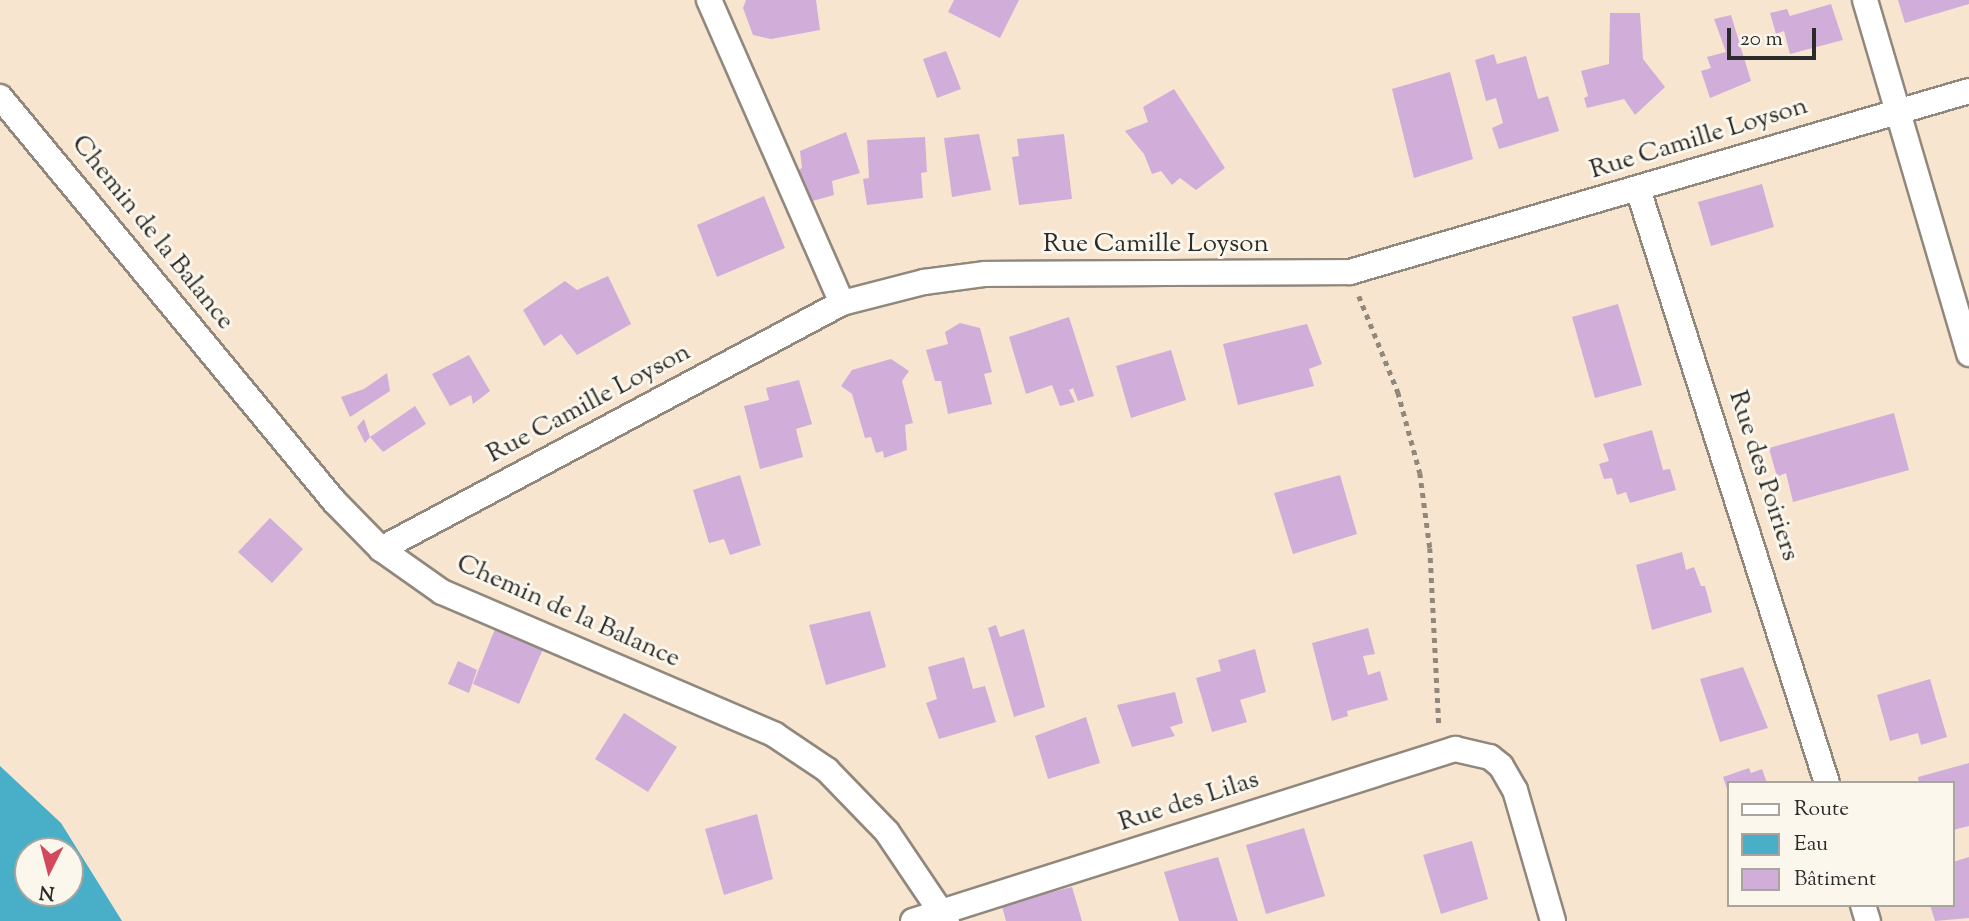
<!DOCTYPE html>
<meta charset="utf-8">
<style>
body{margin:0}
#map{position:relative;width:1969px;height:921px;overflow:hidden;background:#f7e5cf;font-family:"Sorts Mill Goudy",serif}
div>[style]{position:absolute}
.water>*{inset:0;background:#49afc8}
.building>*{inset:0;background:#d1aeda}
.path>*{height:4.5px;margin-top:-2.25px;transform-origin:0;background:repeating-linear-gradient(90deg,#91887d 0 5px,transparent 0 10px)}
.roads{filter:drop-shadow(2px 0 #91887d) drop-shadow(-2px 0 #91887d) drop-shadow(0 2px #91887d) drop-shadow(0 -2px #91887d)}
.minor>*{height:24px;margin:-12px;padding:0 12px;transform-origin:12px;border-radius:12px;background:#fff}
span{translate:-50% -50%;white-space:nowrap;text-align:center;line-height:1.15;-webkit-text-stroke:6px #fbf7ec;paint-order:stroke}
.street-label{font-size:26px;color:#2b2b2b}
.legend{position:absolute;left:1727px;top:781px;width:228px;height:126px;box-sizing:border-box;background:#fbf7ec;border:2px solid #a8a59f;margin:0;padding:9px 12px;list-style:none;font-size:21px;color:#2b2b2b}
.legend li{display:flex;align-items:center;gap:14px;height:35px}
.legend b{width:35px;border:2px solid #a8a59f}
.north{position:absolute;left:14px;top:837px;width:70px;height:70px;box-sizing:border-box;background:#fbf7ec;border:2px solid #a8a59f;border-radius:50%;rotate:186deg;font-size:19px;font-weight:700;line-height:28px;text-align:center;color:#2b2b2b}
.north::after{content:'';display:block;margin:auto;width:24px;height:32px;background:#d1495b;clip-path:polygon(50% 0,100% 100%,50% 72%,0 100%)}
.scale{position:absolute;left:1727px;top:28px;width:89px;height:32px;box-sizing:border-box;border:4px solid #2b2b2b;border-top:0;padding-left:9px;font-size:21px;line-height:24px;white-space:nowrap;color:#2b2b2b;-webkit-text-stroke:5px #fbf7ec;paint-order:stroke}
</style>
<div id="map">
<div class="water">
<div style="clip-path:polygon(evenodd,0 766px,61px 823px,122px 921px,0 921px,0 766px,28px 851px,70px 851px,70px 893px,28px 893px,28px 851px)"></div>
</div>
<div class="building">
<div style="clip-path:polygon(746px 0,816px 0,820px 30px,771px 39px,753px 35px,743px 8px)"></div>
<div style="clip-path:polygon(954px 0,1019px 0,1000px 38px,948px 12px)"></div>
<div style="clip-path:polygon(1898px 0,1969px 0,1969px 4px,1905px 23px)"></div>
<div style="clip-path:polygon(1831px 4px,1843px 40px,1790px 54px,1784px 31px,1776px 34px,1770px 13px,1787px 9px,1790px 16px)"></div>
<div style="clip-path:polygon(1610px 13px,1640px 13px,1643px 59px,1665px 87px,1635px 115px,1624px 99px,1587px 108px,1584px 98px,1588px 96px,1581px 71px,1609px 64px)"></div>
<div style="clip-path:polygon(1731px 15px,1751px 81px,1710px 98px,1701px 71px,1711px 68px,1707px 57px,1726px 52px,1714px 19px)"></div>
<div style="clip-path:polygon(946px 51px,961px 89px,937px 98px,923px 59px)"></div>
<div style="clip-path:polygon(1494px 54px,1497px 64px,1526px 56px,1538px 99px,1548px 96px,1559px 131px,1499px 149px,1492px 128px,1503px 123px,1496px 98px,1486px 101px,1475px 60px)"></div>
<div style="clip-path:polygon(1450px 72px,1473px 159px,1414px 178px,1392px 89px)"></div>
<div style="clip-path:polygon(1174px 89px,1225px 168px,1196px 190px,1180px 178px,1172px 185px,1161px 171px,1152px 174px,1144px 154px,1125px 131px,1148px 122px,1143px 107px)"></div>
<div style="clip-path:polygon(846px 132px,860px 173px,832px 181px,834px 195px,809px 202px,792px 173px,802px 168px,800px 151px)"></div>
<div style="clip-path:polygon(979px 134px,991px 190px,952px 197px,944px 138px)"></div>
<div style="clip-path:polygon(1064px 134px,1072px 199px,1019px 205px,1012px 157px,1019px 156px,1017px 139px)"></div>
<div style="clip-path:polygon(925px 137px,927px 172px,921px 173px,923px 198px,867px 205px,863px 179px,869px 178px,867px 140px)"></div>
<div style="clip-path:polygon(1762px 184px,1774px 227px,1711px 246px,1698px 202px)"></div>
<div style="clip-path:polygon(764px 196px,785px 248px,717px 277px,697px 225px)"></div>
<div style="clip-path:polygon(608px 276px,631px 324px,577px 355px,561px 334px,544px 346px,523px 310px,565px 281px,577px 290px)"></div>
<div style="clip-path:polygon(1618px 304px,1642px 385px,1595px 398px,1572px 317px)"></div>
<div style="clip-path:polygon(1069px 317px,1094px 396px,1078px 401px,1073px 388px,1069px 390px,1075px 402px,1060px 406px,1052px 385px,1026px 394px,1009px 337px)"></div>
<div style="clip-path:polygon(960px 323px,980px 328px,992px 372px,984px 374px,992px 404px,948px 414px,941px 381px,935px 381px,926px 350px,948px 344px,945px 332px)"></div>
<div style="clip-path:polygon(1307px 324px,1322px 364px,1309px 369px,1314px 386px,1238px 405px,1223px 344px)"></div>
<div style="clip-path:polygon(1171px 350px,1186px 400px,1131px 418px,1116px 366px)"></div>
<div style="clip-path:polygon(469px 355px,490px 391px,473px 404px,471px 395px,450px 406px,432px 374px)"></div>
<div style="clip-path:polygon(891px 359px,909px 371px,902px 381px,913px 423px,905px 425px,907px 450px,884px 458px,883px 451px,876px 453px,871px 437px,865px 438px,852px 394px,841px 386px,852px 370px)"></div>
<div style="clip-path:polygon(387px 373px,390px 391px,350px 417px,341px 397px,364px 389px)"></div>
<div style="clip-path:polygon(799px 380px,812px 424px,796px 429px,803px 457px,760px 469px,744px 406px,769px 400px,766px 388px)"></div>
<div style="clip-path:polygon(415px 406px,426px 424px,383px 452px,370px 437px)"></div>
<div style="clip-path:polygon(1894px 413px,1909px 470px,1793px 502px,1786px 473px,1777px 477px,1769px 448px)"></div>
<div style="clip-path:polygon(364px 419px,370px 437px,365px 443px,357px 427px)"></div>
<div style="clip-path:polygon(1652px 430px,1663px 470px,1670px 469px,1676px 490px,1630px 503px,1626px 492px,1617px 495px,1612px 478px,1604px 479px,1599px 464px,1609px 461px,1603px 444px)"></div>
<div style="clip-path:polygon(740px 475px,761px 545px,730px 555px,724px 539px,709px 543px,693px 490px)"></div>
<div style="clip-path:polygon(1340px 475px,1357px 534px,1293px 554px,1274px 493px)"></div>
<div style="clip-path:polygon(270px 518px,303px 549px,272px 583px,238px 552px)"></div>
<div style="clip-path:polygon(1682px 552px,1686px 570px,1694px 567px,1701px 586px,1705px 586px,1712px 612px,1652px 630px,1636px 565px)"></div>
<div style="clip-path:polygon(870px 611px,886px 667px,826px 685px,809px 625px)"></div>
<div style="clip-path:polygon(996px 625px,1000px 637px,1024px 629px,1045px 707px,1014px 717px,988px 628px)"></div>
<div style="clip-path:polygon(1368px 628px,1375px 654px,1363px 656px,1368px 675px,1380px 671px,1388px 700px,1347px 711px,1348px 716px,1332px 721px,1312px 643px)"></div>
<div style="clip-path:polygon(495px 629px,543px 649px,519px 704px,473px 684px)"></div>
<div style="clip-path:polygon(1255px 649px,1266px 692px,1240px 700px,1247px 722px,1212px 732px,1196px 678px,1221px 671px,1218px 660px)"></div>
<div style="clip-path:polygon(964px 657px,973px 689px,985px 686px,996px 722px,939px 739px,926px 703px,937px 699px,928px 667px)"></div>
<div style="clip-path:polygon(458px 661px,477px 670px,469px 693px,448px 684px)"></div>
<div style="clip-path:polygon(1743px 667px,1768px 728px,1720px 742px,1700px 679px)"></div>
<div style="clip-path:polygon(1930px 679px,1947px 737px,1921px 745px,1918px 733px,1890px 741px,1877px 695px)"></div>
<div style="clip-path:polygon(1175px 692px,1183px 723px,1170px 727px,1175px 736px,1132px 747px,1117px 705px)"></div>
<div style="clip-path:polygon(624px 713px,677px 747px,648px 792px,595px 759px)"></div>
<div style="clip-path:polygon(1086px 717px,1100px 763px,1048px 779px,1035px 736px)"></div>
<div style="clip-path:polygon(1969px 763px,1969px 826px,1953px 830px,1953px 783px,1919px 783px,1918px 777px)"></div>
<div style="clip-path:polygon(1749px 768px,1751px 773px,1762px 769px,1767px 783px,1729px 783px,1729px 795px,1723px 777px)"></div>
<div style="clip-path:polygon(757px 814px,773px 879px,724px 895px,705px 829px)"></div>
<div style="clip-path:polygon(1304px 828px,1325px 896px,1266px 914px,1246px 845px)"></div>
<div style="clip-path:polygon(1472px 841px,1488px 899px,1441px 914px,1423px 855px)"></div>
<div style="clip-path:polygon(1218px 857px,1238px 921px,1179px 921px,1164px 872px)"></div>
<div style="clip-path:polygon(1969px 857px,1969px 918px,1935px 921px,1930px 905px,1953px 905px,1953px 862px)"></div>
<div style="clip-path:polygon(1072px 887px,1082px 921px,1006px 921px,1000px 899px,1034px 889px,1036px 896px)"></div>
</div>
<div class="path">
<div style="left:1359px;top:296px;width:104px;rotate:67.9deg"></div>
<div style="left:1398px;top:392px;width:84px;rotate:74.8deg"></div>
<div style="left:1420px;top:473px;width:76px;rotate:82.4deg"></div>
<div style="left:1430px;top:548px;width:179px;rotate:87.1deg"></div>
</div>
<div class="roads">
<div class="minor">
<div style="left:709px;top:0;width:331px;rotate:66.3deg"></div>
<div style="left:1865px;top:0;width:369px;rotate:73.6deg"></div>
<div style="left:0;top:97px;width:524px;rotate:50.42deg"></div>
<div style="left:334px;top:501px;width:67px;rotate:45.6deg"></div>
<div style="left:381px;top:549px;width:75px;rotate:35.2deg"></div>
<div style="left:442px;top:592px;width:362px;rotate:23.2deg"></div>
<div style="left:775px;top:735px;width:63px;rotate:33.9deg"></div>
<div style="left:827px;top:770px;width:86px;rotate:45.9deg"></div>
<div style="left:887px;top:832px;width:107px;rotate:56deg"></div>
<div style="left:1638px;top:189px;width:623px;rotate:72.35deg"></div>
<div style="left:381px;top:549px;width:523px;rotate:-28.09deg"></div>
<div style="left:842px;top:303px;width:85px;rotate:-14.4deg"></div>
<div style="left:924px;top:282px;width:62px;rotate:-7.5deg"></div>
<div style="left:985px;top:274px;width:365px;rotate:-0.3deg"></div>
<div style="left:1350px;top:272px;width:645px;rotate:-16.3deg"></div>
<div style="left:1863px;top:905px;width:17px;rotate:73deg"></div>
<div style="left:913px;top:921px;width:569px;rotate:-17.61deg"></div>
<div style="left:1455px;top:749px;width:36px;rotate:13deg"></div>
<div style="left:1490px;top:757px;width:14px;rotate:39deg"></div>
<div style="left:1501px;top:766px;width:28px;rotate:60deg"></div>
<div style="left:1515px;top:790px;width:136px;rotate:73.8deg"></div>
</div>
</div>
<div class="street-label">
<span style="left:1699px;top:139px;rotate:-17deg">Rue Camille Loyson</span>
<span style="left:152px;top:233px;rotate:51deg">Chemin de la Balance</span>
<span style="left:1156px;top:245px">Rue Camille Loyson</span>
<span style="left:589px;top:404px;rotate:-28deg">Rue Camille Loyson</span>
<span style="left:1763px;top:476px;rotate:72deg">Rue des Poiriers</span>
<span style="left:568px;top:612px;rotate:24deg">Chemin de la Balance</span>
<span style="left:1189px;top:802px;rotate:-18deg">Rue des Lilas</span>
</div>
<ul class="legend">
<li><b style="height:9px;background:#fff"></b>Route</li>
<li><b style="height:19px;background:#49afc8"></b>Eau</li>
<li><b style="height:19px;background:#d1aeda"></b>Bâtiment</li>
</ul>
<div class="north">N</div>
<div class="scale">20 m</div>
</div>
